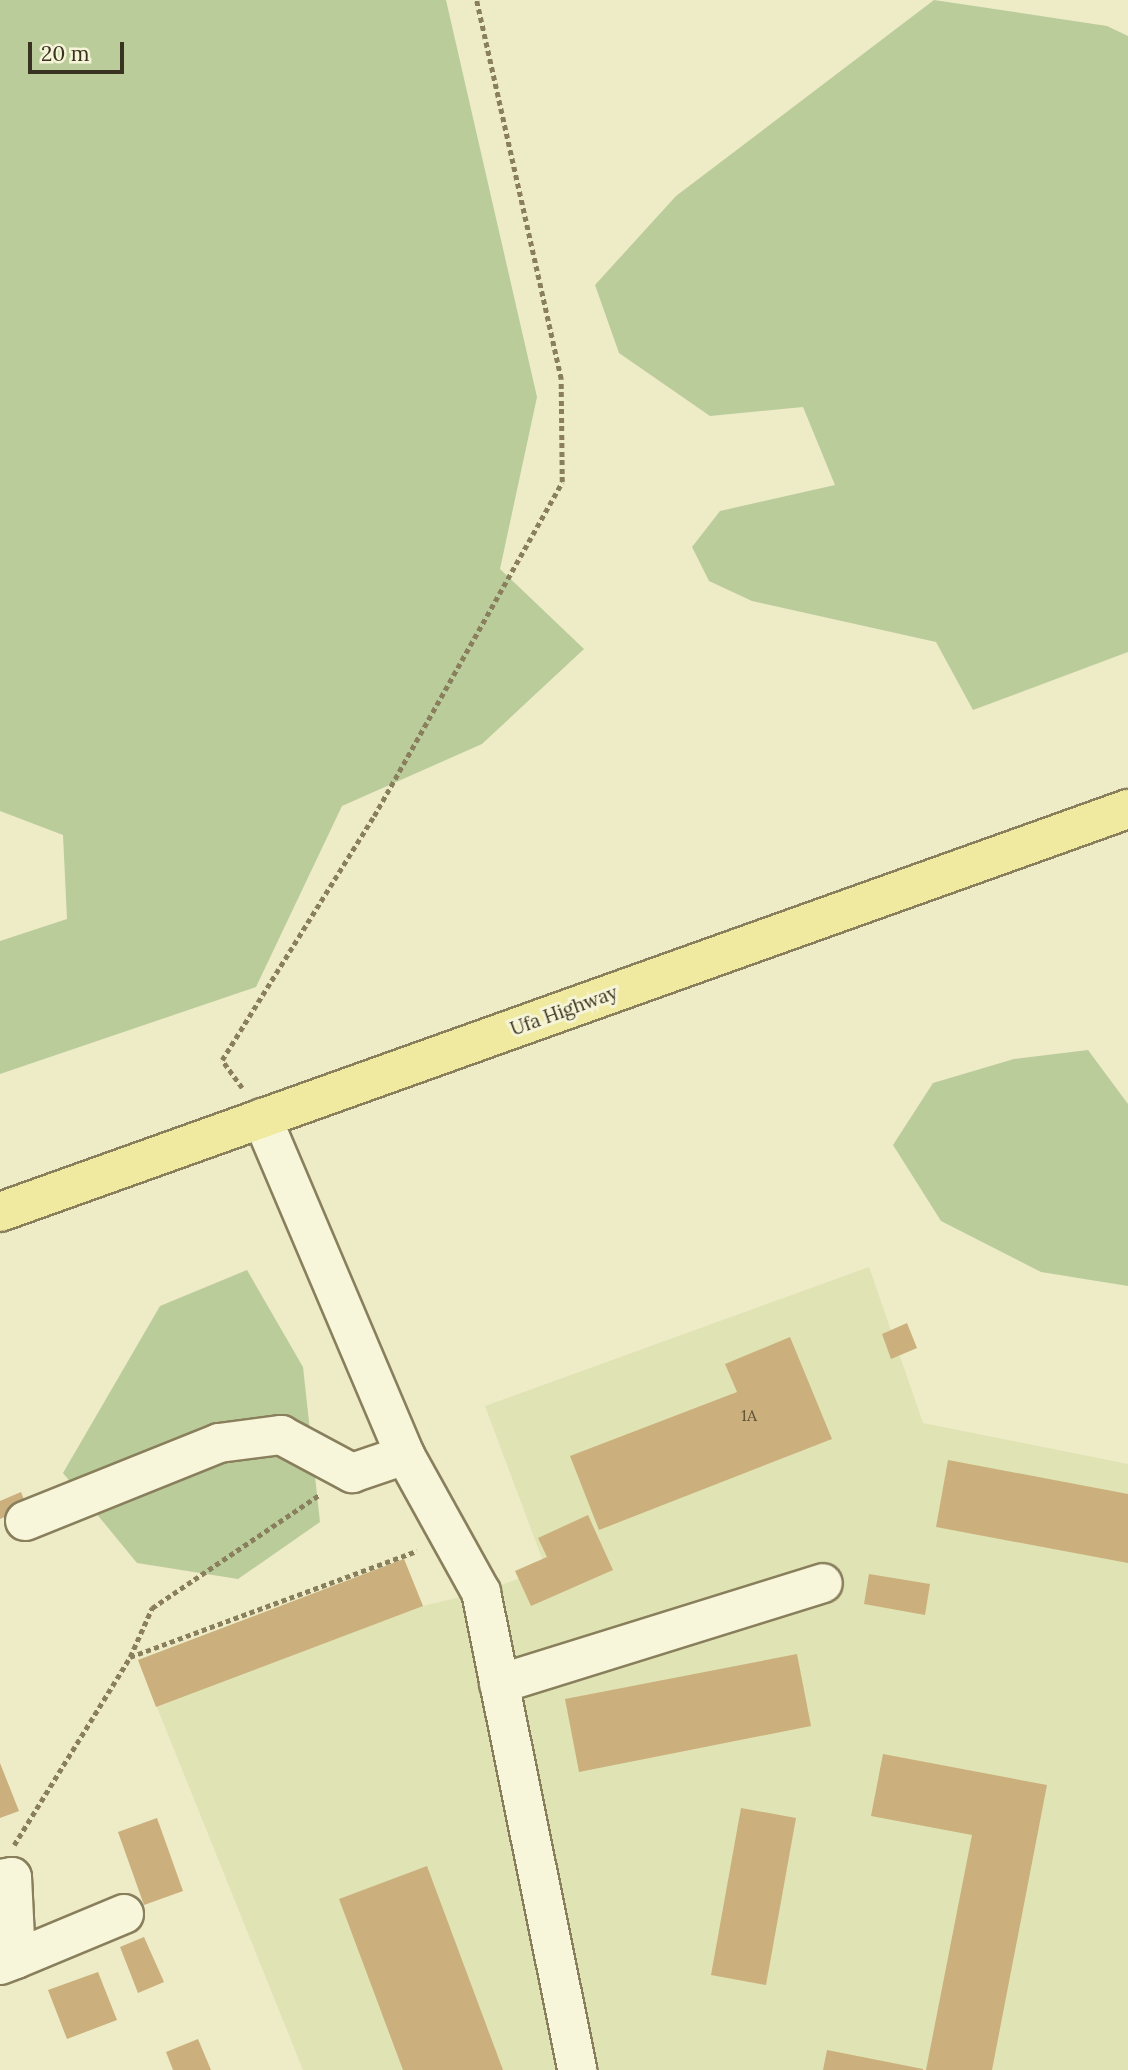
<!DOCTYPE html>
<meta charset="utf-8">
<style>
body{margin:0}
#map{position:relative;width:1128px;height:2070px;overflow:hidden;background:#eeebc7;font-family:Lora,serif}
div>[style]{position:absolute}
.farmland>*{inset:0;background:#e0e3b4}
.green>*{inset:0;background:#bbcc9b}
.building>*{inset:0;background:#cbb07d}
.path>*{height:4.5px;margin-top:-2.25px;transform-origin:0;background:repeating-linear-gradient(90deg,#897f5c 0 5px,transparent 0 8.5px)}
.roads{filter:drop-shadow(2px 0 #897f5c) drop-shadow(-2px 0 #897f5c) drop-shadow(0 2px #897f5c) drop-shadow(0 -2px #897f5c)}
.minor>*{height:38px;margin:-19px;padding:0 19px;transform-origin:19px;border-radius:19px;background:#f8f6da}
.major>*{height:38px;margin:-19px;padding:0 19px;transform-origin:19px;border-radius:19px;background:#f0e9a0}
span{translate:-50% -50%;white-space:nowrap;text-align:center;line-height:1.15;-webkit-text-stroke:6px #f5f4d6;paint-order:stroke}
.number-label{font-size:16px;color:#5e5237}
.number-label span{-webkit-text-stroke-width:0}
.street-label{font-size:19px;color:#3a3220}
.scale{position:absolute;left:28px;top:42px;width:96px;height:32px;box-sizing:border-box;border:4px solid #3a3220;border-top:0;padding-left:9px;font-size:21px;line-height:24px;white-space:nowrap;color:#3a3220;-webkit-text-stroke:5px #f5f4d6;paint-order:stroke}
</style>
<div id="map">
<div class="farmland">
<div style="clip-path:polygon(869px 1267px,923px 1423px,1128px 1464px,1128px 2070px,303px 2070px,138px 1660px,404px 1559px,423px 1606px,481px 1592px,546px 1569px,485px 1406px)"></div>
</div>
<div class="green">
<div style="clip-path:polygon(0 0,446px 0,537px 397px,500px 569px,584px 649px,482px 744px,342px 806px,256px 987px,0 1074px,0 941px,67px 919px,63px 835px,0 811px)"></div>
<div style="clip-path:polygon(934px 0,1107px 26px,1128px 36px,1128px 652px,973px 710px,936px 642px,752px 601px,709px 581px,692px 547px,720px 511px,835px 485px,803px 407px,710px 416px,619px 353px,595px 285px,676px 196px)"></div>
<div style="clip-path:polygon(1088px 1050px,1128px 1104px,1128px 1286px,1041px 1272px,941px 1221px,893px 1145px,933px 1083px,1014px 1059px)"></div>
<div style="clip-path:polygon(247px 1270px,303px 1367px,320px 1522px,238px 1579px,137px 1563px,63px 1473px,160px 1306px)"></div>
</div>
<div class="building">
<div style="clip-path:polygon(907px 1323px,917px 1348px,891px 1359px,882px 1334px)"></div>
<div style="clip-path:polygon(790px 1337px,832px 1439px,599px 1530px,570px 1456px,737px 1392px,725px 1364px)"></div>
<div style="clip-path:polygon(948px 1460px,1128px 1494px,1128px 1563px,936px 1527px)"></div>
<div style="clip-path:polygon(21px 1492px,27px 1507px,0 1519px,0 1501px)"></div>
<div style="clip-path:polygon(588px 1515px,613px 1570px,531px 1606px,515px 1571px,547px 1557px,538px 1538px)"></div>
<div style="clip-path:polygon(404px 1559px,423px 1606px,156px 1707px,138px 1660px)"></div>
<div style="clip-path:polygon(869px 1574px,930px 1584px,925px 1615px,864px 1604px)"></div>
<div style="clip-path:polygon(797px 1654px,811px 1726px,579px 1772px,565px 1699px)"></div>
<div style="clip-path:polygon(883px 1754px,1047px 1785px,992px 2070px,926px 2070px,972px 1835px,871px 1816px)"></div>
<div style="clip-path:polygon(0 1763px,19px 1811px,0 1818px)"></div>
<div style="clip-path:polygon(741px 1808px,796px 1818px,766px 1985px,711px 1975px)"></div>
<div style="clip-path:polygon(157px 1818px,183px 1891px,144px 1905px,118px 1832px)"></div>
<div style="clip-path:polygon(427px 1866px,503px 2070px,403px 2070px,339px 1899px)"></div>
<div style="clip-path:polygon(144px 1937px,164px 1982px,138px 1993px,120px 1947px)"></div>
<div style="clip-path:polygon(98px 1972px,117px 2020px,67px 2039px,48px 1990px)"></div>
<div style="clip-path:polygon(198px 2039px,211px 2070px,173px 2070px,166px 2052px)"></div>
<div style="clip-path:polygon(827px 2050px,923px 2069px,923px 2070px,823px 2070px)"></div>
</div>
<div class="path">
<div style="left:242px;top:1088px;width:34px;rotate:-126deg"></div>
<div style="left:222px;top:1060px;width:287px;rotate:-58.1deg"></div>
<div style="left:374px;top:816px;width:383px;rotate:-60.6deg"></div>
<div style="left:562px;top:482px;width:103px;rotate:-90.6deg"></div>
<div style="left:561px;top:379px;width:388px;rotate:-102.6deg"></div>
<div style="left:130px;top:1657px;width:54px;rotate:-65.8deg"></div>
<div style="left:152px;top:1608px;width:202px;rotate:-34.1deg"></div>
<div style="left:14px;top:1845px;width:221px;rotate:-58.3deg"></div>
<div style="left:130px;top:1657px;width:306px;rotate:-20.3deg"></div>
</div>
<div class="roads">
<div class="minor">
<div style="left:262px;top:1118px;width:366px;rotate:67deg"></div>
<div style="left:405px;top:1455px;width:157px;rotate:61deg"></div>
<div style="left:481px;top:1592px;width:488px;rotate:78.6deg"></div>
<div style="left:25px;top:1521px;width:209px;rotate:-21.9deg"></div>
<div style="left:219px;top:1443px;width:63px;rotate:-7.4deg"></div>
<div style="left:281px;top:1435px;width:81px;rotate:28.2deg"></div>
<div style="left:352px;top:1473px;width:56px;rotate:-18.8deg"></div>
<div style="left:499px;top:1684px;width:339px;rotate:-17.3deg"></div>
<div style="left:0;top:1879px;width:12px;rotate:-9deg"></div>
<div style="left:12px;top:1877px;width:82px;rotate:87.2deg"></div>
<div style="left:16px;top:1959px;width:17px;rotate:159deg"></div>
<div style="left:16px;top:1959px;width:117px;rotate:-22.6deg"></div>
</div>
<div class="major">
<div style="left:0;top:1212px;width:1198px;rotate:-19.66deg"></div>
</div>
</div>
<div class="number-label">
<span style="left:749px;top:1415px">1А</span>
</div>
<div class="street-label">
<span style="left:564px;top:1011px;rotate:-20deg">Ufa Highway</span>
</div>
<div class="scale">20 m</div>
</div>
